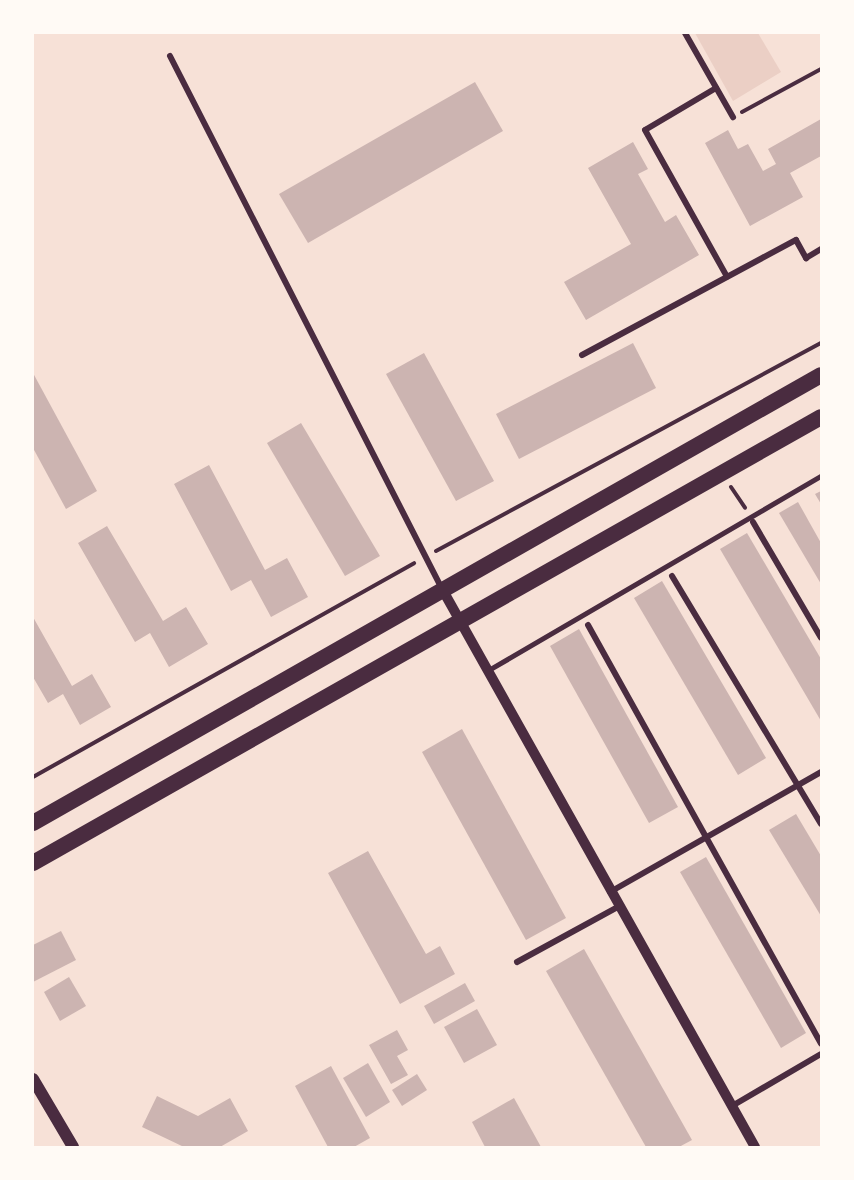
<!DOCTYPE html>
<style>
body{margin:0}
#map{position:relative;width:854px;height:1180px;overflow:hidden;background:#f7e1d7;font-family:"Alegreya Sans",sans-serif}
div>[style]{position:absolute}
.green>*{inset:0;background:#ebcfc5}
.building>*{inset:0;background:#ccb4b1}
.path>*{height:4px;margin:-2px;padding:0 2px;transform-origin:2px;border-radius:2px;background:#4a2c40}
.service>*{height:4.5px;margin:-2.25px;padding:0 2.25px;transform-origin:2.25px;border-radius:2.25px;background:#4a2c40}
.minor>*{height:6px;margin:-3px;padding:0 3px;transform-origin:3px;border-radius:3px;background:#4a2c40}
.tertiary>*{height:10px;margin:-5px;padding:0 5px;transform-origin:5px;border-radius:5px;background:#4a2c40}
.secondary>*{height:12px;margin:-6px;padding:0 6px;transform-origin:6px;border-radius:6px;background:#4a2c40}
.trunk>*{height:16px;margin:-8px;padding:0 8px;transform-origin:8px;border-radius:8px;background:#4a2c40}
span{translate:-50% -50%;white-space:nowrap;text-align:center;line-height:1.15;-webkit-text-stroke:4.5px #fffaf5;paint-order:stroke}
.frame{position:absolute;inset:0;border:34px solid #fffaf5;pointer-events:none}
</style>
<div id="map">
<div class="green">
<div style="clip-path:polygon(695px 33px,758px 33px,781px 72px,733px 101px)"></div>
</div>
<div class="building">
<div style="clip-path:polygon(475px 82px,503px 131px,308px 243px,279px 194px)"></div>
<div style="clip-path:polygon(821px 119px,821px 156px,790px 173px,803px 197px,750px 226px,705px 143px,728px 130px,738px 149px,748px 144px,763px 171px,776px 164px,768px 149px)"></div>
<div style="clip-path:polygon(633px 142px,648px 169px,638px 174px,665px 222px,676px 215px,699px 255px,586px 320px,564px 282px,631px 244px,588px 168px)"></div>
<div style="clip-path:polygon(633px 343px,656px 388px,519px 459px,496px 414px)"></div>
<div style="clip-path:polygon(424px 353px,494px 481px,456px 501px,386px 374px)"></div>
<div style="clip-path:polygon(33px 373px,97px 491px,66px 509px,33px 448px)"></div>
<div style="clip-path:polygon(301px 423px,380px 556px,345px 576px,267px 443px)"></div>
<div style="clip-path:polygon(209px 465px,265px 570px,287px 558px,308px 597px,271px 617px,251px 580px,231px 591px,174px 484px)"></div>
<div style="clip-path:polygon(821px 491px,821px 504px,815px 494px)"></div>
<div style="clip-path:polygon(798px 502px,821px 543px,821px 584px,779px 513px)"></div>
<div style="clip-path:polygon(107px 526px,163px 621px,186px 607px,208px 644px,169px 667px,150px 633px,135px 642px,78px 543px)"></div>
<div style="clip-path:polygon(747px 533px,821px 659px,821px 721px,720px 549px)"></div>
<div style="clip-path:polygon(662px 581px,766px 758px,738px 775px,634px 598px)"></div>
<div style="clip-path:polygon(33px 617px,72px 686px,92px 674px,111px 707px,80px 725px,63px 694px,48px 703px,33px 677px)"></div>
<div style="clip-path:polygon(579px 629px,678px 807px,649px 823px,550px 646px)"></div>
<div style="clip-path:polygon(462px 729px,566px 918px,526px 940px,422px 752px)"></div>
<div style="clip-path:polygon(796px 814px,821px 856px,821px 916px,769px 830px)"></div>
<div style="clip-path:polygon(368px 851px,426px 954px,440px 946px,455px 974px,400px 1004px,328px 873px)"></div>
<div style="clip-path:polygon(706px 857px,806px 1033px,781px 1048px,680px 872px)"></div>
<div style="clip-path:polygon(61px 931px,76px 960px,33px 982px,33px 945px)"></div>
<div style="clip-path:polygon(584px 949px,692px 1140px,679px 1147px,646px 1147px,546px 971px)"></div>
<div style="clip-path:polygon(69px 977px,86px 1006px,60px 1021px,44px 992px)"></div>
<div style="clip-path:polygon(465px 983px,475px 1001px,434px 1024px,424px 1006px)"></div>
<div style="clip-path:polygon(477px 1009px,497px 1045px,464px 1063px,444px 1027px)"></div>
<div style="clip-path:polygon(397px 1030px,408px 1050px,397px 1056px,408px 1075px,391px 1084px,369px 1045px)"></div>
<div style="clip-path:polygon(368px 1063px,390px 1102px,366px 1117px,343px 1078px)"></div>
<div style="clip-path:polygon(331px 1066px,370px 1138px,354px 1147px,328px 1147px,295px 1086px)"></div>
<div style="clip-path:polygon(417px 1074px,427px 1090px,402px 1106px,392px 1090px)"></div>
<div style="clip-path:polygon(157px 1096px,198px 1116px,230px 1098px,248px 1131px,220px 1147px,184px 1147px,142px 1127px)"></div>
<div style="clip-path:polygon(514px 1098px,541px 1147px,485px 1147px,472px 1122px)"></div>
</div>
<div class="path">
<div style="left:742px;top:112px;width:90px;rotate:-28.6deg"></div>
<div style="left:731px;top:487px;width:25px;rotate:56deg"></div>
<div style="left:436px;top:551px;width:438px;rotate:-28.4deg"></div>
<div style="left:33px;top:777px;width:437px;rotate:-29.3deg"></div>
</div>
<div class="service">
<div style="left:487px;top:671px;width:387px;rotate:-30.3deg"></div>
</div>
<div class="minor">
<div style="left:685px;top:33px;width:97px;rotate:60.3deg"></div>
<div style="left:170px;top:56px;width:596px;rotate:62.96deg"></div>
<div style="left:716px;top:88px;width:82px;rotate:149.4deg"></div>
<div style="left:645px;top:130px;width:168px;rotate:60.8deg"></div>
<div style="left:582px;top:355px;width:243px;rotate:-28.3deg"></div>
<div style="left:796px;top:240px;width:21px;rotate:61deg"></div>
<div style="left:806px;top:258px;width:17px;rotate:-31deg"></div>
<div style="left:753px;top:522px;width:134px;rotate:59.6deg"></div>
<div style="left:672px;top:576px;width:289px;rotate:59deg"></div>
<div style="left:588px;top:625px;width:479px;rotate:60.9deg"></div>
<div style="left:610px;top:892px;width:243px;rotate:-29.6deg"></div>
<div style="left:517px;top:962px;width:115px;rotate:-28.6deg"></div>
<div style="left:732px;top:1106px;width:103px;rotate:-30.3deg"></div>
</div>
<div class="tertiary">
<div style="left:441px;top:587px;width:642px;rotate:60.72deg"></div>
</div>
<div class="secondary">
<div style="left:33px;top:1079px;width:79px;rotate:59.5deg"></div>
</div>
<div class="trunk">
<div style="left:33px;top:823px;width:906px;rotate:-29.62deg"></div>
<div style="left:33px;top:863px;width:905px;rotate:-29.51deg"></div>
</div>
<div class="frame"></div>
</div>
